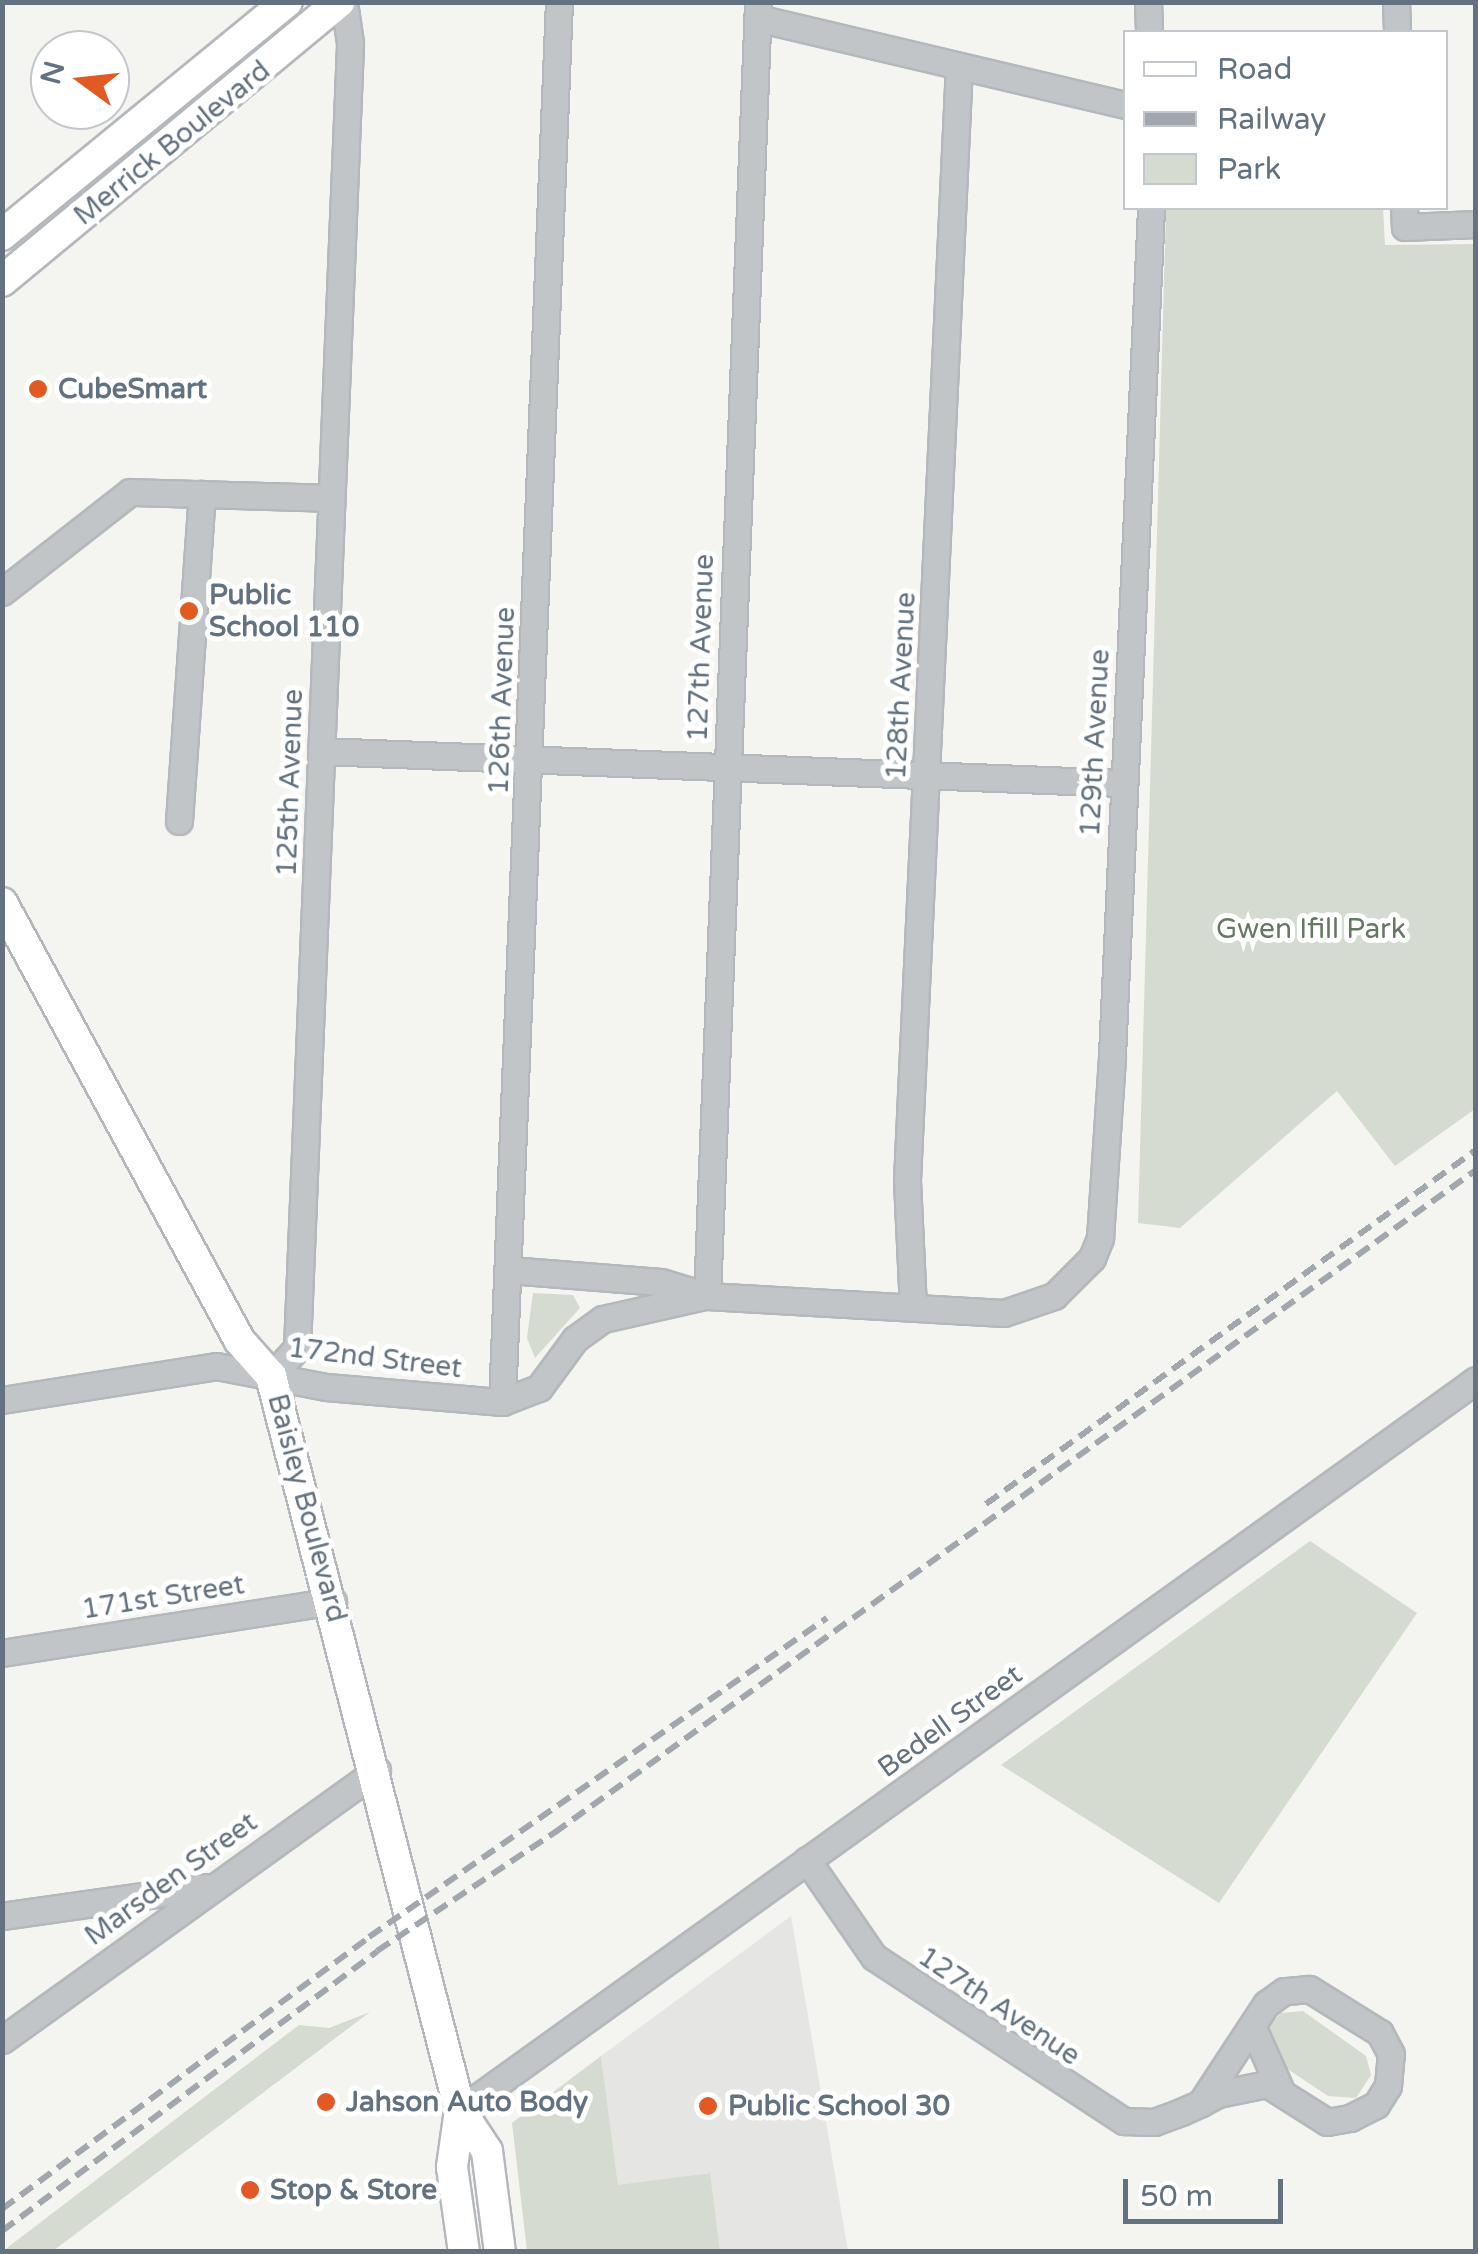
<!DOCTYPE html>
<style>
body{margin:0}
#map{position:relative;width:1478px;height:2254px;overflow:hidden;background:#f4f4f0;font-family:"Varela Round",sans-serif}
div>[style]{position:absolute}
.built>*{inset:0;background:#e5e6e4}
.green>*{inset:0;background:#d5dbd1}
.roads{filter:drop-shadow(2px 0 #b4b8bc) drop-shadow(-2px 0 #b4b8bc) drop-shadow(0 2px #b4b8bc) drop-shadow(0 -2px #b4b8bc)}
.minor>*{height:25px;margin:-12.5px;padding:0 12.5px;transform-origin:12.5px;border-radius:12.5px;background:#c1c5c8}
.major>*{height:30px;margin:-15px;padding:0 15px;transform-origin:15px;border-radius:15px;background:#fff}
.rail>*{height:6px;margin-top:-3px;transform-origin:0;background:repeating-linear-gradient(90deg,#a2a7ad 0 15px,transparent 0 23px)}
.dots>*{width:28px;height:28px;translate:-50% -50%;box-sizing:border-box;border:5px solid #fff;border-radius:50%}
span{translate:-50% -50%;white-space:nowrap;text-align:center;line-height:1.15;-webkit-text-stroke:10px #fff;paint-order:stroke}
.street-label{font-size:28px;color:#637281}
.poi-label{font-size:28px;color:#637281;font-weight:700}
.left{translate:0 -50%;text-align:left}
.park-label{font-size:28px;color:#657862}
.frame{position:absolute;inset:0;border:5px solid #637281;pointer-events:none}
.legend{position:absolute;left:1123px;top:30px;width:325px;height:180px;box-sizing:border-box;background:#fff;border:2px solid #c1c7cd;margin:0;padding:12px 18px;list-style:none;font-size:30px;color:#637281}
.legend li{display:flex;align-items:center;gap:20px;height:50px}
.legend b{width:50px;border:2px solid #c1c7cd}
.north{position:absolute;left:30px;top:30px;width:100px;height:100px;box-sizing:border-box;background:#fff;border:2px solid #c1c7cd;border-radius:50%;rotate:285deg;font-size:28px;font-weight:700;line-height:40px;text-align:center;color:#637281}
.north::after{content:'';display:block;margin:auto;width:35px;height:45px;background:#e25a23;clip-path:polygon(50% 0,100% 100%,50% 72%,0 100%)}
.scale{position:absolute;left:1123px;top:2179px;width:160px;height:45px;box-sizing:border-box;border:5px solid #637281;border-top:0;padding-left:12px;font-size:30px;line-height:35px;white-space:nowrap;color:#637281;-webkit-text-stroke:8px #fff;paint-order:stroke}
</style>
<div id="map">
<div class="built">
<div style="clip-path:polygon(791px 1916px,848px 2251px,720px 2251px,709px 2173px,618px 2186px,601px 2056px)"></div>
</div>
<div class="green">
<div style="clip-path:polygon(1166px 208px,1383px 208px,1385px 245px,1476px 244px,1475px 1109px,1395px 1166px,1337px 1091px,1180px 1228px,1138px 1223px)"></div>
<div style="clip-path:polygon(533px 1293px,573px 1295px,580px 1308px,535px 1358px,527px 1338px)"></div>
<div style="clip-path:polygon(1310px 1541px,1417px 1613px,1219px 1903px,1001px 1765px)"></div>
<div style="clip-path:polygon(1303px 2011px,1366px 2056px,1371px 2075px,1356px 2098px,1328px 2096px,1274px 2060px,1268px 2026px,1281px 2013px)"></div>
<div style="clip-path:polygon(370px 2012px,53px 2251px,3px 2251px,299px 2025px,329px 2028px)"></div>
<div style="clip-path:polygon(601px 2056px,618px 2185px,710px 2173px,720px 2251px,527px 2251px,512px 2123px)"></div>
</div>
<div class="roads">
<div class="minor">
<div style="left:1148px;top:2px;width:30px;rotate:88deg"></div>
<div style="left:1396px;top:2px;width:30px;rotate:88deg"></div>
<div style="left:757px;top:18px;width:379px;rotate:13.3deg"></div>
<div style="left:1404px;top:208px;width:19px;rotate:87deg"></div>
<div style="left:1405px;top:227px;width:71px;rotate:-2.4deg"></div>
<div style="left:2px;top:592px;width:162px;rotate:-38deg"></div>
<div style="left:130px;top:492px;width:201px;rotate:1.7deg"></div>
<div style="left:321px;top:751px;width:802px;rotate:2.29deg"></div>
<div style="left:179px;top:821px;width:328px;rotate:-86deg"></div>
<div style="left:509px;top:1270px;width:152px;rotate:4.5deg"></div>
<div style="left:661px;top:1282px;width:48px;rotate:16.9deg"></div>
<div style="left:707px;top:1296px;width:297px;rotate:3.3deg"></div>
<div style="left:1004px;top:1313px;width:53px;rotate:-18.8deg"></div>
<div style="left:1054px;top:1296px;width:54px;rotate:-45deg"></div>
<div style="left:1092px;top:1258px;width:22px;rotate:-68deg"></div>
<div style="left:1100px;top:1238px;width:183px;rotate:-86.2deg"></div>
<div style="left:1112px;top:1055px;width:848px;rotate:-87.36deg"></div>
<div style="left:707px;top:1296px;width:1295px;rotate:-87.74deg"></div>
<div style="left:913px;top:1308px;width:128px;rotate:-92.7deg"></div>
<div style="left:907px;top:1180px;width:1114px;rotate:-87.33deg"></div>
<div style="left:271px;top:1376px;width:38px;rotate:-47deg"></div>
<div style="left:297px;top:1348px;width:1306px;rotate:-87.67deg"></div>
<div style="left:350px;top:43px;width:41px;rotate:-98.3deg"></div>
<div style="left:2px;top:1400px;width:217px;rotate:-9deg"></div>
<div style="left:216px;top:1366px;width:112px;rotate:10.8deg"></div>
<div style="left:326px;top:1387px;width:177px;rotate:4.9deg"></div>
<div style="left:502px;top:1402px;width:40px;rotate:-21deg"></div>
<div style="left:539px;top:1388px;width:61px;rotate:-53.7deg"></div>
<div style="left:575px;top:1339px;width:34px;rotate:-36deg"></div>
<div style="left:603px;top:1319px;width:105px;rotate:-12.7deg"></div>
<div style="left:502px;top:1402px;width:1401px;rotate:-87.67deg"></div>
<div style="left:2px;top:1653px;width:335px;rotate:-8.9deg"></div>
<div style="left:807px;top:1860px;width:118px;rotate:55.4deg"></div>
<div style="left:874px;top:1957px;width:299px;rotate:33.3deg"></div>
<div style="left:1124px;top:2121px;width:30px;rotate:2deg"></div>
<div style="left:1154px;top:2122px;width:29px;rotate:-20deg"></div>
<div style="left:1181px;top:2112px;width:22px;rotate:-24deg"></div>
<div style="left:1201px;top:2103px;width:19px;rotate:-28deg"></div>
<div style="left:1218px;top:2094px;width:50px;rotate:-11.5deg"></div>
<div style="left:1267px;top:2084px;width:71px;rotate:32.3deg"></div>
<div style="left:1327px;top:2122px;width:23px;rotate:-10deg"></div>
<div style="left:1350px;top:2118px;width:29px;rotate:-27deg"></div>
<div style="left:1376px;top:2105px;width:22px;rotate:-58deg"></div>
<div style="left:1388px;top:2086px;width:32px;rotate:-85deg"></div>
<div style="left:1391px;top:2054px;width:24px;rotate:-118deg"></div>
<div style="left:1380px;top:2033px;width:84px;rotate:-148.2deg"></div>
<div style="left:1309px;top:1989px;width:25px;rotate:175deg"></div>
<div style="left:1284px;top:1991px;width:22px;rotate:144deg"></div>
<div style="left:1266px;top:2004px;width:118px;rotate:123.3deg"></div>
<div style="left:2px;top:1916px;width:205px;rotate:-8.1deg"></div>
<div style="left:1253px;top:2028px;width:71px;rotate:66deg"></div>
<div style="left:2px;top:2040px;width:462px;rotate:-35.7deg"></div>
<div style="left:460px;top:2110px;width:1251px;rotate:-35.7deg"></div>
</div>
<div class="major">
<div style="left:2px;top:235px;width:368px;rotate:-39.3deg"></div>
<div style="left:2px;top:281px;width:438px;rotate:-39.6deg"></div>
<div style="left:2px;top:903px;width:497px;rotate:61.5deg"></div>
<div style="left:239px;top:1340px;width:48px;rotate:48.4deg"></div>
<div style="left:271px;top:1376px;width:758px;rotate:75.56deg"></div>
<div style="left:460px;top:2110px;width:49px;rotate:56.6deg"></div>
<div style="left:487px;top:2151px;width:102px;rotate:82.7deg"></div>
<div style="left:460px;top:2110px;width:58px;rotate:98deg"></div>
<div style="left:452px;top:2167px;width:86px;rotate:82deg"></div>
</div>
</div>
<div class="rail">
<div style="left:986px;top:1504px;width:604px;rotate:-35.85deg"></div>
<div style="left:2px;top:2209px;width:457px;rotate:-36.5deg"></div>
<div style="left:369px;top:1937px;width:558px;rotate:-34.86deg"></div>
<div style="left:2px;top:2231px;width:468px;rotate:-36.7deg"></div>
<div style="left:377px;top:1951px;width:213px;rotate:-33.7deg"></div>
<div style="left:554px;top:1833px;width:1136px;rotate:-35.72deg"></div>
</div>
<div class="dots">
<div style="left:38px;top:389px;background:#e25a23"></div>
<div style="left:189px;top:611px;background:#e25a23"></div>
<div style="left:326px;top:2102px;background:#e25a23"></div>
<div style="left:708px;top:2106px;background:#e25a23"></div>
<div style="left:250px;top:2190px;background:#e25a23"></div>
</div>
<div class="street-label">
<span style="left:172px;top:143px;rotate:-39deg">Merrick Boulevard</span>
<span style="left:701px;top:648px;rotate:-88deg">127th Avenue</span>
<span style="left:901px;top:686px;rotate:-87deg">128th Avenue</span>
<span style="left:502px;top:701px;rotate:-88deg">126th Avenue</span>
<span style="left:1095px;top:743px;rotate:-87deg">129th Avenue</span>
<span style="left:290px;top:783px;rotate:-88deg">125th Avenue</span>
<span style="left:375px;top:1358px;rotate:7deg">172nd Street</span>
<span style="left:307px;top:1508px;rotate:75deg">Baisley Boulevard</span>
<span style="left:163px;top:1597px;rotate:-9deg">171st Street</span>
<span style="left:950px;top:1721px;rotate:-36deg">Bedell Street</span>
<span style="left:171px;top:1879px;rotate:-36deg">Marsden Street</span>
<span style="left:999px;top:2006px;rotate:34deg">127th Avenue</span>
</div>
<div class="poi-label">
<span class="left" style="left:58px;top:389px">CubeSmart</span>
<span class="left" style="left:209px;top:611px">Public<br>School 110</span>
<span class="left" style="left:346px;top:2102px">Jahson Auto Body</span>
<span class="left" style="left:728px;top:2106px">Public School 30</span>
<span class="left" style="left:270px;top:2190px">Stop &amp; Store</span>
</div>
<div class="park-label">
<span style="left:1311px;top:929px">Gwen Ifill Park</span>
</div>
<div class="frame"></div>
<ul class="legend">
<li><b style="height:12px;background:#fff"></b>Road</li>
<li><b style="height:12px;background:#a2a7ad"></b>Railway</li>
<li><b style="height:28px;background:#d5dbd1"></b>Park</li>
</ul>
<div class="north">N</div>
<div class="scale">50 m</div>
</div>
